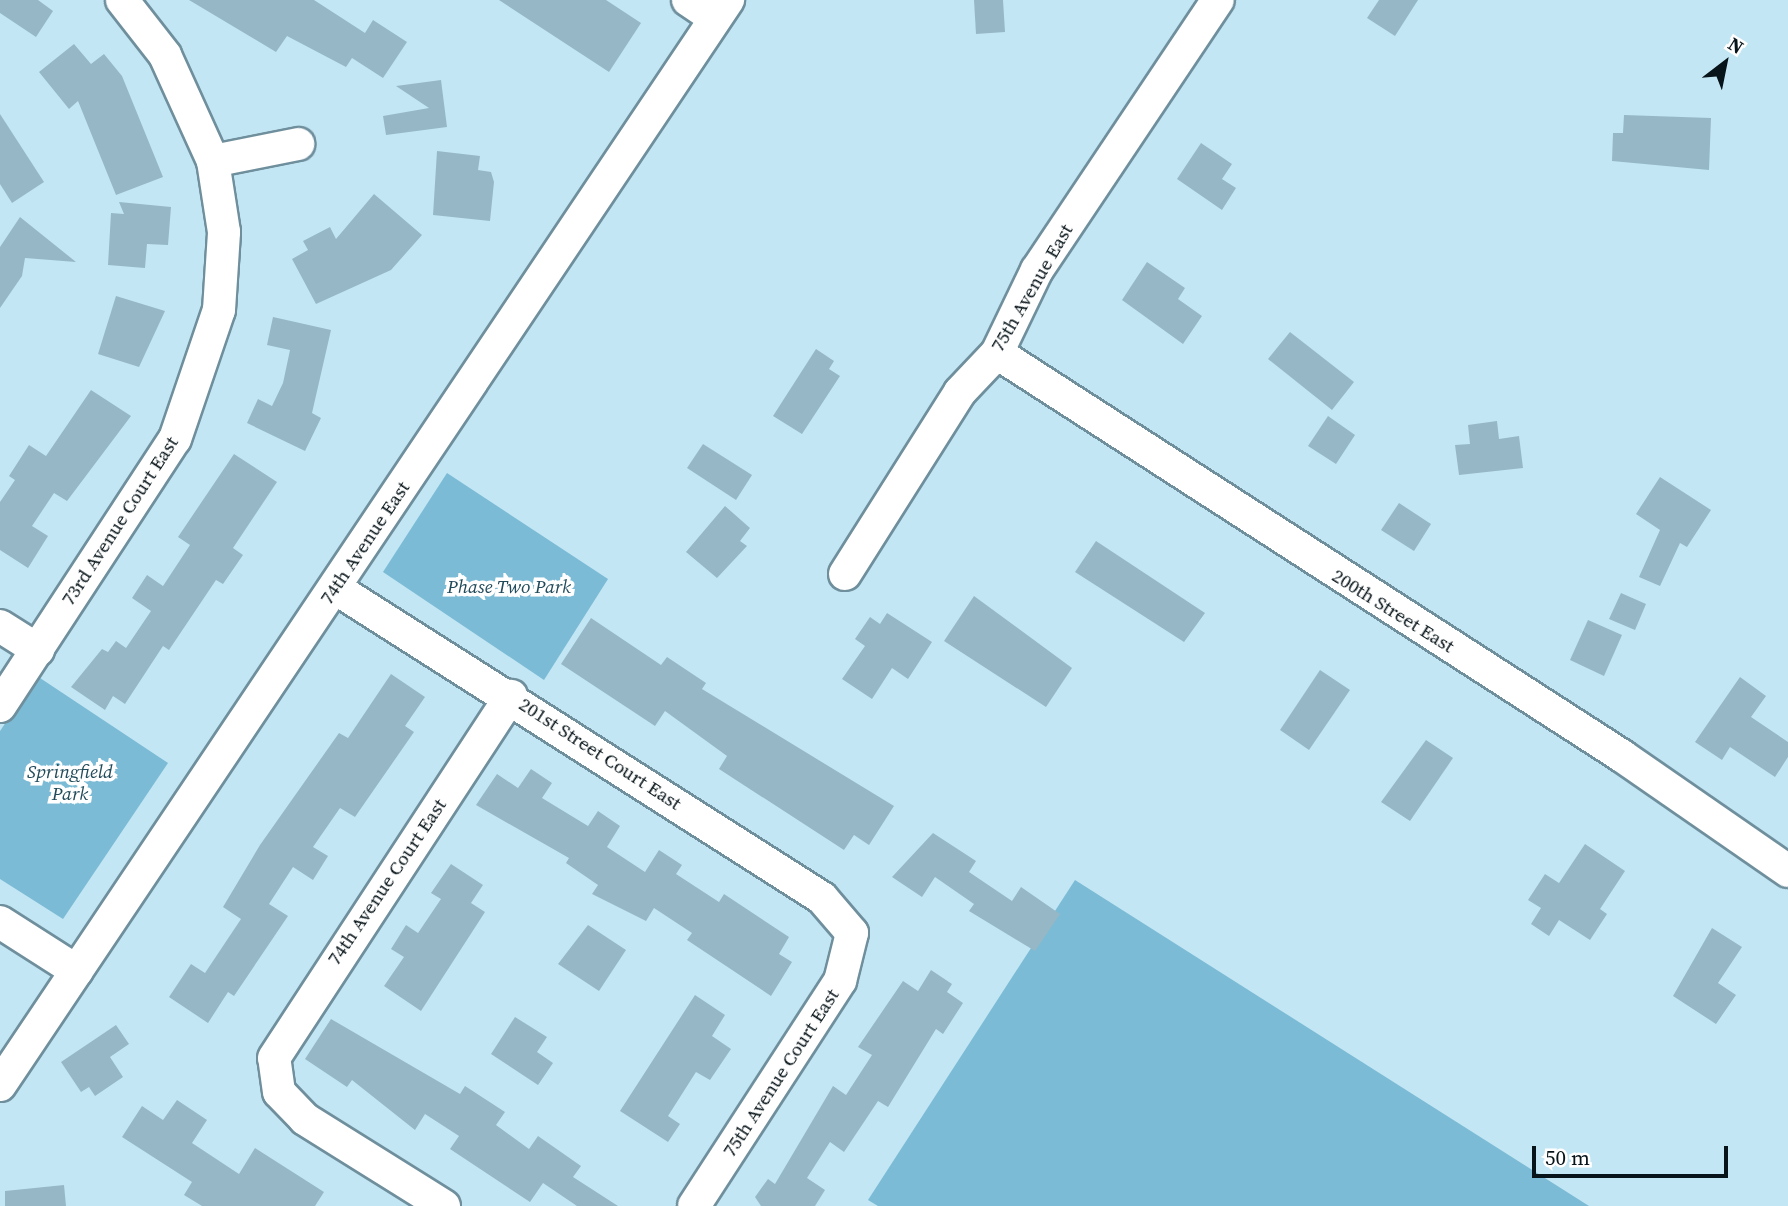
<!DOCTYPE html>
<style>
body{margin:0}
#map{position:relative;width:1788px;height:1206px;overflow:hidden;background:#c3e6f4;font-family:"Source Serif 4",serif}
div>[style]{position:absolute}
.green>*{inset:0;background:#7bbbd5}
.building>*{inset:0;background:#96b8c6}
.roads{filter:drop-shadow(2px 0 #6f8f9d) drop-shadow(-2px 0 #6f8f9d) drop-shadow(0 2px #6f8f9d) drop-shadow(0 -2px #6f8f9d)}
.minor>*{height:32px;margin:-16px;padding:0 16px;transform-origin:16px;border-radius:16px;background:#fff}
span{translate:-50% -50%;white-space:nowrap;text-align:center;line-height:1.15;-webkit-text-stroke:7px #fff;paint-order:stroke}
.street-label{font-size:19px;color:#071419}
.park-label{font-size:19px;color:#214b5a;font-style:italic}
.north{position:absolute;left:1690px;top:28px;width:70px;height:70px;-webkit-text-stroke:5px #fff;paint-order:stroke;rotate:32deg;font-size:19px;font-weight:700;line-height:28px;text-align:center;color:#071419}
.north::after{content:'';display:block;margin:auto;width:24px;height:32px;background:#071419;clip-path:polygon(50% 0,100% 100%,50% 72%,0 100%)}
.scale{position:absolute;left:1532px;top:1146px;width:196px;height:32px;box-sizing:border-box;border:4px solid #071419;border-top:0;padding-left:9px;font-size:21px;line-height:24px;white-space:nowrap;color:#071419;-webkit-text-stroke:5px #fff;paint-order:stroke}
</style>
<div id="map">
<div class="green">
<div style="clip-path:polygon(447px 473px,608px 579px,544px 680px,383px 572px)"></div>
<div style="clip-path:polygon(37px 676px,168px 763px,63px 919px,0 879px,0 731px)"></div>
<div style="clip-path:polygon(1075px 880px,1589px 1206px,878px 1206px,868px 1200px)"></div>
</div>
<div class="building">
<div style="clip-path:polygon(0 0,38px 0,53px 11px,36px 37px,0 13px)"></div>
<div style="clip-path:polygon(189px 0,314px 0,365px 33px,373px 20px,407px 42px,383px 78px,352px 58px,346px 67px,287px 36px,276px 52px)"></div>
<div style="clip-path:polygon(499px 0,606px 0,641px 23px,609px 72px)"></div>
<div style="clip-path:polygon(974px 0,1003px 0,1005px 32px,976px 34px)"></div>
<div style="clip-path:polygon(1379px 0,1418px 0,1395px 36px,1367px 18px)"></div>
<div style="clip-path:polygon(74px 44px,91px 64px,104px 54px,122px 76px,163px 177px,116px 195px,78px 101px,69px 109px,39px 72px)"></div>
<div style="clip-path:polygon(441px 80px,447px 127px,386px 135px,383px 116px,429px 108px,396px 86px)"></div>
<div style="clip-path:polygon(0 114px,44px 182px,12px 203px,0 184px)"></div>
<div style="clip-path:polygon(1624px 115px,1711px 118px,1709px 170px,1612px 161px,1613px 133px,1623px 133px)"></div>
<div style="clip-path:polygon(1201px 143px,1232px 164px,1222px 179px,1236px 188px,1222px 210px,1177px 179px)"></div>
<div style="clip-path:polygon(437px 151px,480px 156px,478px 170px,491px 172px,494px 182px,490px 221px,433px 215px)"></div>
<div style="clip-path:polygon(374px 194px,422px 235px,391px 270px,316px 304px,292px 259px,308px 250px,303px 241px,330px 227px,336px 239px)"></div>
<div style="clip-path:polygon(119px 202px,171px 207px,168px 245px,147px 244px,145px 268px,108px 265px,111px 213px,124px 214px)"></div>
<div style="clip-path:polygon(20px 217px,76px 262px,25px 258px,22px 276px,0 308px,0 247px)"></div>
<div style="clip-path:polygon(1147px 262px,1185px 288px,1178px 299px,1202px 316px,1183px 344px,1122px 300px)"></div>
<div style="clip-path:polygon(116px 296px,165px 311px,139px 367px,98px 354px)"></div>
<div style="clip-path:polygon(273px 317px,331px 330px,312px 413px,321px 418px,305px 451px,247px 423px,258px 399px,272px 406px,283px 383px,290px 350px,267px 345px)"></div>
<div style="clip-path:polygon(1290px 332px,1354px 382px,1332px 410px,1268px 359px)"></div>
<div style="clip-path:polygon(816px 349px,834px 361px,829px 369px,840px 376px,802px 434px,773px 416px)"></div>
<div style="clip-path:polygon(91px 390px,131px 416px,67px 501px,54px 493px,32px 526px,48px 536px,28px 568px,0 550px,0 502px,15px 480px,9px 476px,29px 445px,46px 456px)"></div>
<div style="clip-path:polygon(1328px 416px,1355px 435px,1336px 464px,1308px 446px)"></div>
<div style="clip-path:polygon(1497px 421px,1499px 439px,1519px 436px,1523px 468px,1459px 475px,1455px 445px,1470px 444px,1468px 425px)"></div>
<div style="clip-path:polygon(703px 444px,752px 475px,736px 500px,687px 468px)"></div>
<div style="clip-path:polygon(234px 454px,277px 482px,233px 548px,243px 555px,223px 584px,216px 580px,169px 650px,163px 646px,125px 704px,113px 696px,105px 710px,71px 687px,102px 649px,108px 652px,116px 641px,126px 648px,151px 611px,132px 598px,147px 575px,163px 586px,190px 545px,178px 537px)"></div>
<div style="clip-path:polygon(1660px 477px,1711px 510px,1687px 547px,1680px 543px,1660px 586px,1639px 577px,1660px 530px,1636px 514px)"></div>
<div style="clip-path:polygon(1399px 503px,1431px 524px,1414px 551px,1381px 530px)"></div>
<div style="clip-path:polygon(725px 506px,750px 528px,740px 541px,747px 546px,717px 578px,686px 552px)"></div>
<div style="clip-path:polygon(1096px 541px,1205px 613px,1184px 642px,1075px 572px)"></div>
<div style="clip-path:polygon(1621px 593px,1646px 604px,1635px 630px,1609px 619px)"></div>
<div style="clip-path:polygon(974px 596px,1072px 668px,1046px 707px,944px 641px)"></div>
<div style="clip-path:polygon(887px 613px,932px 642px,908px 679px,892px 668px,872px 699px,842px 679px,865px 646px,855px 639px,870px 617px,880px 624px)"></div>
<div style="clip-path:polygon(591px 618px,661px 665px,667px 657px,706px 683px,702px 689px,894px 806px,869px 845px,854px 835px,844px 850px,719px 769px,727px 756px,665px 711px,655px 726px,561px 664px)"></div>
<div style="clip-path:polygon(1588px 620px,1622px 635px,1604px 676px,1570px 660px)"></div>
<div style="clip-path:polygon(1320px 670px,1350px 690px,1309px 750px,1280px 730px)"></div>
<div style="clip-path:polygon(391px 674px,425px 697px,405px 726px,414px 732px,355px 817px,340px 808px,313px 847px,328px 856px,313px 880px,293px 867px,269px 904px,288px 916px,234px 996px,228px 992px,208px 1023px,169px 997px,191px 964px,205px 973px,241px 919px,223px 907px,260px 845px,339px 733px,348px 738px)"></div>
<div style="clip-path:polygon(1740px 677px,1766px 696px,1751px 717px,1788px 742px,1788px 757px,1775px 777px,1730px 747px,1722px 760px,1695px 742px)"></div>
<div style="clip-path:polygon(1426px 740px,1453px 758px,1410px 821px,1381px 802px)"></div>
<div style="clip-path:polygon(531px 769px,552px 783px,542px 798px,588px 826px,598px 811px,620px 826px,607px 847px,645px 872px,659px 850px,682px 865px,676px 874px,719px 902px,724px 894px,789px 937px,779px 954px,792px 962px,771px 996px,687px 940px,692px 933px,654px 908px,646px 921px,592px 894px,598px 885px,566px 863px,569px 858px,476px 805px,497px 774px,518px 788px)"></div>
<div style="clip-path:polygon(933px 833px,976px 861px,969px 872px,1012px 901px,1021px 887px,1060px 914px,1035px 951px,969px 911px,974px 904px,935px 877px,922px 897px,892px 877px)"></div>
<div style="clip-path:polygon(1585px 844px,1625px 871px,1600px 909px,1607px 914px,1590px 940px,1559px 920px,1549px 936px,1531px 924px,1541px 908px,1528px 900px,1545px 874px,1559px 883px)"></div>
<div style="clip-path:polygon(451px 864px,483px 885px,471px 903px,485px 912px,421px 1011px,384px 986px,404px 957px,391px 949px,406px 925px,418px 933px,441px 899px,431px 893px)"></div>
<div style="clip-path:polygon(588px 925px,626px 950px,599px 991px,558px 964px)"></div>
<div style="clip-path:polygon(1712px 928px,1742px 947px,1718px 983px,1736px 995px,1716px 1024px,1673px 996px)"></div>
<div style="clip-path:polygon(931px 970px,952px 984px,947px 992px,963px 1003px,943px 1034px,936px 1029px,888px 1107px,878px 1101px,844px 1152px,830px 1142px,807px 1178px,825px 1190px,815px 1206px,761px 1206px,755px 1197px,768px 1179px,775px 1184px,833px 1086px,846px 1095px,872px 1055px,858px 1047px,903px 981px,918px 991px)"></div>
<div style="clip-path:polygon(695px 995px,725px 1015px,712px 1036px,731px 1049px,710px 1080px,696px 1072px,668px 1116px,680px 1124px,668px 1142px,620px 1111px)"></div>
<div style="clip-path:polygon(515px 1017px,547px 1037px,537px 1052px,553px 1063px,538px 1085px,491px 1054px)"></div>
<div style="clip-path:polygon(331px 1019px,460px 1094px,465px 1086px,505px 1112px,496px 1125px,529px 1149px,538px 1136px,581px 1166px,573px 1177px,618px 1206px,577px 1206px,543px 1183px,530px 1202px,450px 1149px,459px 1136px,425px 1114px,415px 1130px,352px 1080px,347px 1087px,305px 1059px)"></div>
<div style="clip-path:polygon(116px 1025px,129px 1044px,110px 1057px,123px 1077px,95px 1096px,89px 1087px,81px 1092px,61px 1062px)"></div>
<div style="clip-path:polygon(177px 1100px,207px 1120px,192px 1143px,239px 1174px,255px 1148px,324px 1192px,315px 1206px,202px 1206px,184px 1195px,192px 1182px,122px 1137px,142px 1106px,163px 1120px)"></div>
<div style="clip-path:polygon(64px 1185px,66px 1206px,5px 1206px,5px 1191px)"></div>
</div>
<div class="roads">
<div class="minor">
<div style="left:688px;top:0;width:32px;rotate:34deg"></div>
<div style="left:213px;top:161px;width:87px;rotate:-11.3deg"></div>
<div style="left:997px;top:353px;width:744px;rotate:32.81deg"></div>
<div style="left:1622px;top:756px;width:202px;rotate:34.7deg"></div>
<div style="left:845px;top:574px;width:215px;rotate:-57.7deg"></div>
<div style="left:960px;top:392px;width:54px;rotate:-46.5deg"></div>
<div style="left:997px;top:353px;width:92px;rotate:-64.3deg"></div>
<div style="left:1037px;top:270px;width:325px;rotate:-56.2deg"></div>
<div style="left:335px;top:588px;width:577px;rotate:32.48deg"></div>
<div style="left:822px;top:898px;width:46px;rotate:49.4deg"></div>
<div style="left:852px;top:933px;width:49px;rotate:104deg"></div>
<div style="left:840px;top:981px;width:268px;rotate:123deg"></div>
<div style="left:0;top:626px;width:45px;rotate:32.3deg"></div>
<div style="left:0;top:706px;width:319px;rotate:-56.8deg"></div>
<div style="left:175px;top:439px;width:136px;rotate:-71.2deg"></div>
<div style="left:219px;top:310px;width:78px;rotate:-86.3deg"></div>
<div style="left:224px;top:232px;width:72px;rotate:-98.8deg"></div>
<div style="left:213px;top:161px;width:116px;rotate:-114.4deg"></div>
<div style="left:165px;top:55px;width:70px;rotate:-128deg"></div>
<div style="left:0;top:922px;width:91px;rotate:32.5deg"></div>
<div style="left:0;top:1085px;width:1307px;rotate:-56.14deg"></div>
<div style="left:444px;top:1206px;width:164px;rotate:-148deg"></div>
<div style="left:305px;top:1119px;width:37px;rotate:-134deg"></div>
<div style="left:279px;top:1092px;width:34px;rotate:-98deg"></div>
<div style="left:274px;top:1058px;width:433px;rotate:-56.8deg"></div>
</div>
</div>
<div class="street-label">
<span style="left:1032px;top:288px;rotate:-60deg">75th Avenue East</span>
<span style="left:120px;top:521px;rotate:-57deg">73rd Avenue Court East</span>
<span style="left:365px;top:543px;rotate:-56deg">74th Avenue East</span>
<span style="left:1393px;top:611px;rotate:32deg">200th Street East</span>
<span style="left:600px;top:754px;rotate:33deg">201st Street Court East</span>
<span style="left:387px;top:882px;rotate:-56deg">74th Avenue Court East</span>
<span style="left:781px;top:1073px;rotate:-57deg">75th Avenue Court East</span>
</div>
<div class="park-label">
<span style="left:509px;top:587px">Phase Two Park</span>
<span style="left:70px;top:783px">Springfield<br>Park</span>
</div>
<div class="north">N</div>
<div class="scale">50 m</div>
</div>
